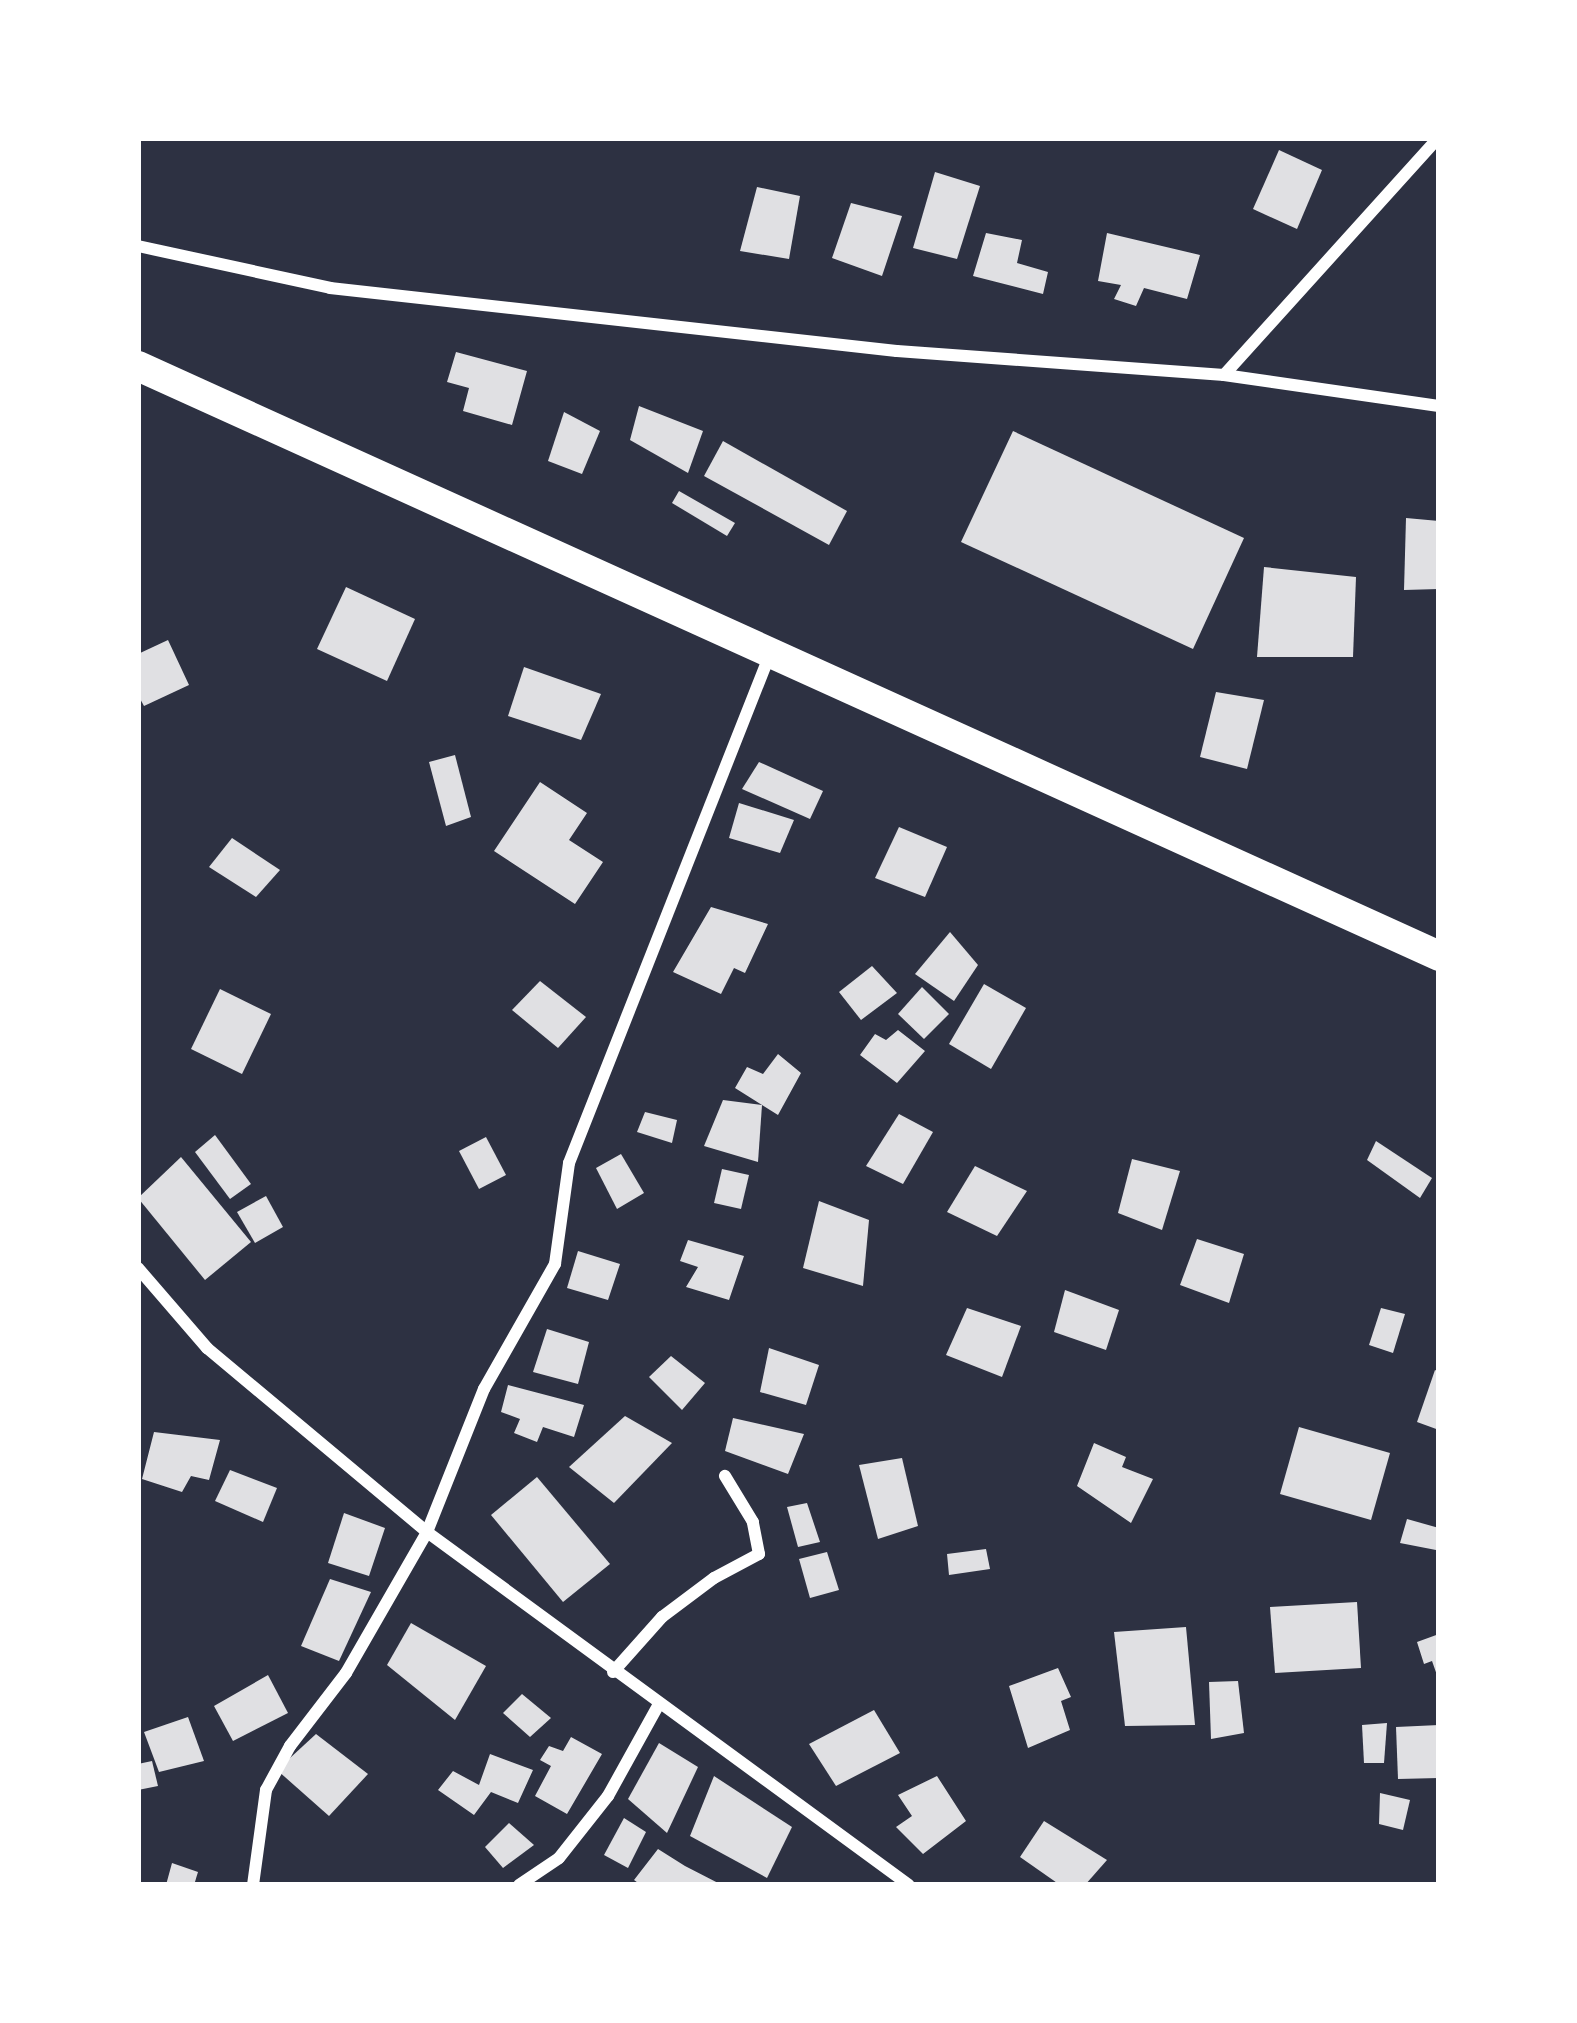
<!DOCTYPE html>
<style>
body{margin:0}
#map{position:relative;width:1577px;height:2023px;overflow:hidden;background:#2d3142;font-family:"IBM Plex Sans",sans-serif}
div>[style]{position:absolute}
.building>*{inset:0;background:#e0e0e3}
.minor>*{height:12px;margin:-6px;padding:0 6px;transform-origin:6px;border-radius:6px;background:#fff}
.trunk>*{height:30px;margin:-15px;padding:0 15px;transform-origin:15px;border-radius:15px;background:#fff}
span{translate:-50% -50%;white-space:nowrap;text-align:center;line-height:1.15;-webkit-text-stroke:9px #fff;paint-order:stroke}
.frame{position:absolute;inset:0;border:141px solid #fff;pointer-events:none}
</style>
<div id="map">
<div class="building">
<div style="clip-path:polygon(1279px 150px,1322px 170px,1297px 229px,1253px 209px)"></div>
<div style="clip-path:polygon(935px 172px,980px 186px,957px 259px,913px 248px)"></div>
<div style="clip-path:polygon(757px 187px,800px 196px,789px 259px,740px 251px)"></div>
<div style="clip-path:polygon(851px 203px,902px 216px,882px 276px,832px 258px)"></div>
<div style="clip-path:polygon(986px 233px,1022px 240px,1017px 263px,1048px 272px,1043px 294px,973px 276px)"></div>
<div style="clip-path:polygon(1107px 233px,1200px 255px,1187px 299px,1144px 288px,1136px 306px,1114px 299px,1121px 285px,1098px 281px)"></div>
<div style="clip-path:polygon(456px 352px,527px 371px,512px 425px,463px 411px,469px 388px,447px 382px)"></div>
<div style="clip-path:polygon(639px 406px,703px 431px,688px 473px,630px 440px)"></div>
<div style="clip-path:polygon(564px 412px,600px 431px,582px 474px,548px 461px)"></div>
<div style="clip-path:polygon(1013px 431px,1244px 538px,1193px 649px,961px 542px)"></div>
<div style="clip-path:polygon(723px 441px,847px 511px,829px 545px,704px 476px)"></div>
<div style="clip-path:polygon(679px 491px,735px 523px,727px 536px,672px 503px)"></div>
<div style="clip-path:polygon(1406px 518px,1439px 521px,1439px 589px,1404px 590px)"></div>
<div style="clip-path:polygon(1264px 567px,1356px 577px,1353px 657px,1257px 657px)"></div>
<div style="clip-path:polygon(346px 587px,415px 619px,387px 681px,317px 649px)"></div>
<div style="clip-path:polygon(168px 640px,189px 685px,144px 706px,138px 695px,138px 654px)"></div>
<div style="clip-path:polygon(524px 667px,601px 694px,581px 740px,508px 716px)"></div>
<div style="clip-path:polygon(1216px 692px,1264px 700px,1247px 769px,1200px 757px)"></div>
<div style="clip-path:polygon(455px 755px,471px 817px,446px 826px,429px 762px)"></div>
<div style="clip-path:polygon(759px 762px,823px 791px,810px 819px,742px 789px)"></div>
<div style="clip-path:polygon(540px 782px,587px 813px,569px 840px,603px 862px,575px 904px,494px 851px)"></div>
<div style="clip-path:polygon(739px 803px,794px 820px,780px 853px,729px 838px)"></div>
<div style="clip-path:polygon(899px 827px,947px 847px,925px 897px,875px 878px)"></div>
<div style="clip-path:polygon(232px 838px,280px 870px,256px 897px,209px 867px)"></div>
<div style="clip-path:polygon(711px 907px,768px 924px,745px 973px,734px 968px,721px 994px,673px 972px)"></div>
<div style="clip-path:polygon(950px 932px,978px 965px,954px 1001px,915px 974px)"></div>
<div style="clip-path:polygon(872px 966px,897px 993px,861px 1020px,839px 992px)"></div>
<div style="clip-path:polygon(540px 981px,586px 1017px,558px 1048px,512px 1010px)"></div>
<div style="clip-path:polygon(984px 984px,1026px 1008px,991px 1069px,949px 1044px)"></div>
<div style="clip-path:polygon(922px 987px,949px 1014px,924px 1039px,898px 1014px)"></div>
<div style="clip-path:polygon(220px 989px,271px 1014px,242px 1074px,191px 1049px)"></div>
<div style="clip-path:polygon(898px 1030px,925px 1051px,897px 1083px,860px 1055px,875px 1034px,886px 1040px)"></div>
<div style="clip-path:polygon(778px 1054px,801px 1073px,778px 1115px,735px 1088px,747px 1067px,763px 1074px)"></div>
<div style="clip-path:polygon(723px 1100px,762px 1105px,758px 1162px,704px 1146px)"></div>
<div style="clip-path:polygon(645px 1112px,677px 1120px,672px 1143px,637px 1132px)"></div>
<div style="clip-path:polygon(899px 1114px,933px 1132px,903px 1184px,866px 1166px)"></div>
<div style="clip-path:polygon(215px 1135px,251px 1184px,230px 1199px,195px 1152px)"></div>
<div style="clip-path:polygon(486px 1137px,506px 1175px,479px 1189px,459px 1151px)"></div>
<div style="clip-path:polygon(1376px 1141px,1432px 1178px,1420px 1198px,1367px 1160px)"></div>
<div style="clip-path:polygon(621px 1154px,644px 1193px,617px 1209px,596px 1168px)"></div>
<div style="clip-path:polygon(181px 1157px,251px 1242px,205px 1280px,138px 1198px)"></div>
<div style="clip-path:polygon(1132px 1159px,1180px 1171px,1162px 1230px,1118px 1213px)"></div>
<div style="clip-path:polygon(975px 1166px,1027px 1191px,997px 1236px,947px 1212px)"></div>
<div style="clip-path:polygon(722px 1169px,749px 1175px,741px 1209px,714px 1203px)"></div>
<div style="clip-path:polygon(266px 1196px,283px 1227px,255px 1243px,237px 1212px)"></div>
<div style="clip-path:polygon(819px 1201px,869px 1220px,863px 1286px,803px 1268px)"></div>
<div style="clip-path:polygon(1197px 1239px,1244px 1254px,1229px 1303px,1180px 1285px)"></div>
<div style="clip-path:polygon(688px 1240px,744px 1256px,729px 1300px,686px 1287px,698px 1267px,680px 1261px)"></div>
<div style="clip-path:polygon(578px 1251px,620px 1264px,608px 1300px,567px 1288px)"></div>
<div style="clip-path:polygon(1065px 1290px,1119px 1310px,1106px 1350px,1054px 1332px)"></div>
<div style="clip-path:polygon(967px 1308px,1021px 1326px,1002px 1377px,946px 1355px)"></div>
<div style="clip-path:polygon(1381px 1308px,1405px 1314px,1393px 1353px,1369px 1345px)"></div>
<div style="clip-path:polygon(547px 1329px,589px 1342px,578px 1384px,533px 1372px)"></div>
<div style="clip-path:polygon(769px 1348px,819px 1365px,806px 1405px,760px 1392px)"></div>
<div style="clip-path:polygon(671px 1356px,705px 1383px,682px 1410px,649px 1377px)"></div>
<div style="clip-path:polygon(1435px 1370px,1439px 1372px,1439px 1430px,1417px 1422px)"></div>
<div style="clip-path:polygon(508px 1385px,584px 1405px,574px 1437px,543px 1427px,537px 1442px,514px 1433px,520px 1419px,501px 1412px)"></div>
<div style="clip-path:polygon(625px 1416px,672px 1443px,614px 1503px,569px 1467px)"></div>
<div style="clip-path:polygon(733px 1418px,804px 1434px,788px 1474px,725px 1451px)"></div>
<div style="clip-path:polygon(1299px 1427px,1390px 1453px,1371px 1520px,1280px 1494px)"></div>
<div style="clip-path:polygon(154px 1432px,220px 1440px,209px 1480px,191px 1476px,182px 1492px,142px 1479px)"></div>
<div style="clip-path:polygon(1094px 1443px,1126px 1457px,1122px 1467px,1153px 1479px,1131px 1523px,1077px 1486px)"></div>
<div style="clip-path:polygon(902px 1458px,918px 1526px,878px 1539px,859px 1465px)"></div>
<div style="clip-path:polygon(230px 1470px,277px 1488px,263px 1522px,215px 1501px)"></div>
<div style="clip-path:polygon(537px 1477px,610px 1564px,563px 1602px,491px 1515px)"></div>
<div style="clip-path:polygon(807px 1503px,820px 1542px,798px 1547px,787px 1507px)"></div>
<div style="clip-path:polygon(344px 1513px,385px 1528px,369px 1576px,328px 1563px)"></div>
<div style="clip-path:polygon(1407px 1519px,1439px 1528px,1436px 1550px,1400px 1543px)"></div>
<div style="clip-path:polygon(986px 1549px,990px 1569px,949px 1575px,947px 1554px)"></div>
<div style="clip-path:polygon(827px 1552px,839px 1590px,810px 1598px,799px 1559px)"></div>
<div style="clip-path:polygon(330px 1579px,371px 1592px,339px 1661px,301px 1646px)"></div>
<div style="clip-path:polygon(1357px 1602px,1361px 1668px,1275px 1673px,1270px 1607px)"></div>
<div style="clip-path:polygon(411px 1623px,486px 1666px,455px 1720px,387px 1665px)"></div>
<div style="clip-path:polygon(1186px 1627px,1195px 1725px,1125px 1726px,1114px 1632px)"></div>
<div style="clip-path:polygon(1439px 1634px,1439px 1678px,1438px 1678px,1432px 1661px,1424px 1664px,1417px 1642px)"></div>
<div style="clip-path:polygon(1058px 1668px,1071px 1697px,1061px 1701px,1070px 1730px,1028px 1748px,1009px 1686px)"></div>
<div style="clip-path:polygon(268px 1675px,288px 1713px,233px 1741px,214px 1706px)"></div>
<div style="clip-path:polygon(1238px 1681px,1244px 1733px,1211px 1739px,1209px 1682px)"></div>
<div style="clip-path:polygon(522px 1694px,551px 1718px,530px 1737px,503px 1713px)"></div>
<div style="clip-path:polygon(874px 1710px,900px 1753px,836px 1786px,809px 1744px)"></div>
<div style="clip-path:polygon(188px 1717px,204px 1761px,159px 1772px,144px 1732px)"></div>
<div style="clip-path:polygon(1387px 1723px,1384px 1763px,1364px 1763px,1362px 1725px)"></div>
<div style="clip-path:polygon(1439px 1725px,1439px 1778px,1398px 1779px,1396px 1727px)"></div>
<div style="clip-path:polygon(316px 1734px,368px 1774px,329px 1816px,277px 1770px)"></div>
<div style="clip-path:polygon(571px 1737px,602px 1754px,567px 1814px,535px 1796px,551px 1766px,540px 1760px,549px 1746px,563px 1751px)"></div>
<div style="clip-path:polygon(659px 1743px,698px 1767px,667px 1833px,628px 1799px)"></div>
<div style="clip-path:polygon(490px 1754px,533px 1770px,518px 1803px,491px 1792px,474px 1815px,438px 1790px,453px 1771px,479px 1785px)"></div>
<div style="clip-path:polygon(152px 1761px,158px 1786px,138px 1790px,138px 1764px)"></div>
<div style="clip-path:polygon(714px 1776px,792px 1827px,767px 1878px,690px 1836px)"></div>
<div style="clip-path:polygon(937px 1776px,966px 1821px,923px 1854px,896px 1827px,912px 1816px,898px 1795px)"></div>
<div style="clip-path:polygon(1380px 1793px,1410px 1800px,1403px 1830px,1379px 1824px)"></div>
<div style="clip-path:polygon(624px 1818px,646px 1832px,628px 1868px,604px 1855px)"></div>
<div style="clip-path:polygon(1044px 1821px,1107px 1860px,1085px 1885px,1060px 1885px,1020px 1857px)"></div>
<div style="clip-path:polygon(509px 1823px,534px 1845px,503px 1868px,485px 1847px)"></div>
<div style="clip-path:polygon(658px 1849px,685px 1866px,722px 1885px,641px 1885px,634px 1880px)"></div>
<div style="clip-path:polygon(172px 1863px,198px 1872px,194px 1885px,166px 1885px)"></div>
</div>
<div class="minor">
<div style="left:138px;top:246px;width:197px;rotate:12.3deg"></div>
<div style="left:330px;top:288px;width:570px;rotate:6.34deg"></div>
<div style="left:897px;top:351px;width:328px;rotate:4.2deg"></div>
<div style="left:1224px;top:375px;width:217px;rotate:8.2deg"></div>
<div style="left:1224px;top:375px;width:319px;rotate:-47.9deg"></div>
<div style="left:138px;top:1268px;width:106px;rotate:49.2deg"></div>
<div style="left:207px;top:1348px;width:287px;rotate:39.9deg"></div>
<div style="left:427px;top:1532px;width:597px;rotate:36.22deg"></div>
<div style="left:613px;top:1672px;width:74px;rotate:-48.3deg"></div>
<div style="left:662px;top:1617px;width:65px;rotate:-36.9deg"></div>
<div style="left:714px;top:1578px;width:51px;rotate:-28.1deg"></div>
<div style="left:759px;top:1554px;width:33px;rotate:-101deg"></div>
<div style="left:753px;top:1522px;width:54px;rotate:-121.3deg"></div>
<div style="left:253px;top:1885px;width:96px;rotate:-82.2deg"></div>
<div style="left:266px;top:1790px;width:50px;rotate:-61.4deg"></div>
<div style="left:290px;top:1746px;width:92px;rotate:-52.5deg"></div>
<div style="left:346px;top:1673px;width:163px;rotate:-60.1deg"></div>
<div style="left:427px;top:1532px;width:154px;rotate:-68.3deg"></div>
<div style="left:484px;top:1389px;width:144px;rotate:-60.4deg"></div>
<div style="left:555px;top:1264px;width:102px;rotate:-82.1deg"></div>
<div style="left:569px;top:1163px;width:547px;rotate:-68.45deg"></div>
<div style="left:519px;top:1885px;width:48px;rotate:-34deg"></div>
<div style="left:559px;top:1858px;width:79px;rotate:-51.7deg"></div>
<div style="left:608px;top:1796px;width:105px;rotate:-61deg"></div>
</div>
<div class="trunk">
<div style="left:138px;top:366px;width:1429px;rotate:24.39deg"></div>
</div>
<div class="frame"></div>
</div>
